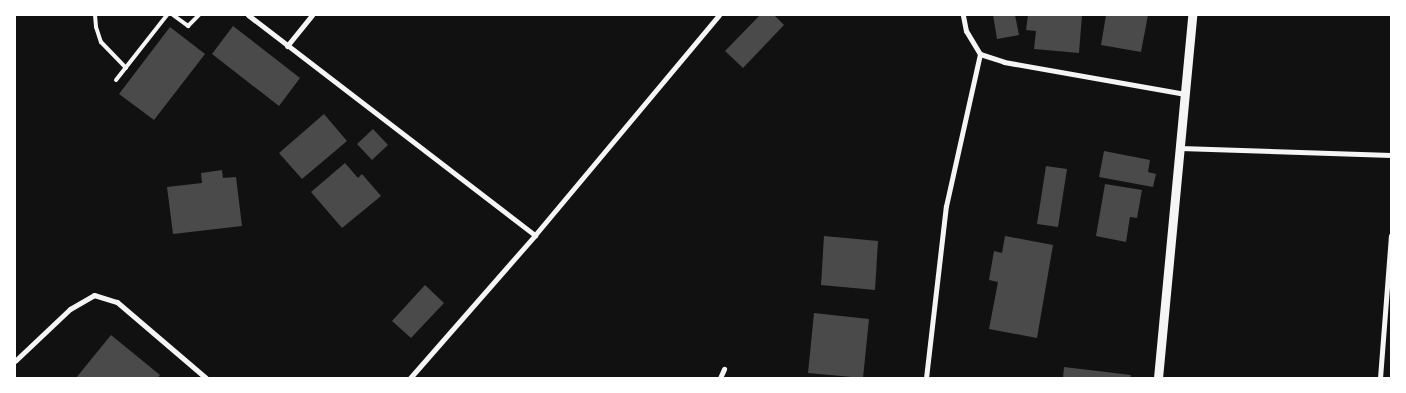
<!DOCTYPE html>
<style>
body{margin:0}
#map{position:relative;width:1406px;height:393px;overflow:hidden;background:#111;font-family:"PT Sans",sans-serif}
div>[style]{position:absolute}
.building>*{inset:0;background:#4a4a4a}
.service>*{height:4px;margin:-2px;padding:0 2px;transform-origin:2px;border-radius:2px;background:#f5f5f5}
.minor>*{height:5px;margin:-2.5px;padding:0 2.5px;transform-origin:2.5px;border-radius:2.5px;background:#f5f5f5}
.tertiary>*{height:9px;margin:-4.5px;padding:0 4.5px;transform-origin:4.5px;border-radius:4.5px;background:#f5f5f5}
span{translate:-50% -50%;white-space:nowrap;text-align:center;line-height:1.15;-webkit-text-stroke:5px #fff;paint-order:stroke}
.frame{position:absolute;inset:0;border:16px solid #fff;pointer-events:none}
</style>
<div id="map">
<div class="building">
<div style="clip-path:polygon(760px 15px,774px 15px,784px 25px,743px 68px,725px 51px)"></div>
<div style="clip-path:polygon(993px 15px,1015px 15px,1019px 35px,997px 39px)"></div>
<div style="clip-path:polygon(1028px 15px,1082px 15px,1079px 53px,1034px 49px,1036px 31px,1026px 30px)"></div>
<div style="clip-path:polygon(1106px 15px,1148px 15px,1141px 52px,1101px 45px)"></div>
<div style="clip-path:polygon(233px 26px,300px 78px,279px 106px,212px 54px)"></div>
<div style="clip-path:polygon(170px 27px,205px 54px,154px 120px,119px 94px)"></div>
<div style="clip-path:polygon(324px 114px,347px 141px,302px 179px,279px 153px)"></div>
<div style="clip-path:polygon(373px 129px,388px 145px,372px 160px,357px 144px)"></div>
<div style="clip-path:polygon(1104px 151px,1150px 160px,1148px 172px,1156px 174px,1153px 187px,1099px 177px)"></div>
<div style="clip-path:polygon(345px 163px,358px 178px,362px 174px,381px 196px,342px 228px,311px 192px)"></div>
<div style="clip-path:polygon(1046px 166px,1067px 169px,1058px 227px,1037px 224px)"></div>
<div style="clip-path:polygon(222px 170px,223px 178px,236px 177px,242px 226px,173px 234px,167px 187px,202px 183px,201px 173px)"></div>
<div style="clip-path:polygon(1105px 184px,1142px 190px,1137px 218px,1130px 217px,1126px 242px,1096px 236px)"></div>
<div style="clip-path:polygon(824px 236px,878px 241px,875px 290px,821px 285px)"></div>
<div style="clip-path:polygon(1005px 236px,1053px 245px,1037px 338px,989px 329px,998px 282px,989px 280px,994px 251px,1002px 253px)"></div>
<div style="clip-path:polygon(425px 285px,444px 303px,411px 338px,392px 321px)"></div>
<div style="clip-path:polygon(814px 313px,869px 319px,863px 378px,808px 373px)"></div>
<div style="clip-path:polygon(111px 335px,160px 375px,158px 378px,76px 378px)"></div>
<div style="clip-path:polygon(1064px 367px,1131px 375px,1130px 378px,1063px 378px)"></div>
</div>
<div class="service">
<div style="left:95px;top:15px;width:12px;rotate:85deg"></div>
<div style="left:96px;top:27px;width:16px;rotate:72deg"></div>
<div style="left:101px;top:42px;width:36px;rotate:46deg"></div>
<div style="left:173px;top:15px;width:19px;rotate:36deg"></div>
<div style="left:188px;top:26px;width:16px;rotate:-45deg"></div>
<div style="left:116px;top:80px;width:83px;rotate:-51.9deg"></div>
</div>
<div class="minor">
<div style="left:248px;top:15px;width:362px;rotate:37.5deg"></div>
<div style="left:287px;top:46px;width:40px;rotate:-51deg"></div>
<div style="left:980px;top:54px;width:25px;rotate:18deg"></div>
<div style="left:1004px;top:62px;width:184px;rotate:10deg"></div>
<div style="left:1180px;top:148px;width:211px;rotate:1.9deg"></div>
<div style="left:15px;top:361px;width:76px;rotate:-43.4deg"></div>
<div style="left:70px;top:309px;width:28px;rotate:-30deg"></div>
<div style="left:94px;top:295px;width:24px;rotate:17deg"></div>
<div style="left:117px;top:302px;width:117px;rotate:40.5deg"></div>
<div style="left:410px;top:378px;width:190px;rotate:-48.8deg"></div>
<div style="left:535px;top:235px;width:287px;rotate:-50.1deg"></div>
<div style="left:720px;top:378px;width:10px;rotate:-66deg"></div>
<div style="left:926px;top:378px;width:173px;rotate:-83.4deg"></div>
<div style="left:946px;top:206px;width:156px;rotate:-77.4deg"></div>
<div style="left:980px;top:54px;width:27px;rotate:-121deg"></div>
<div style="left:966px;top:31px;width:16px;rotate:-101deg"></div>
<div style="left:1380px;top:378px;width:143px;rotate:-85.6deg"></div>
</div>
<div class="tertiary">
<div style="left:1158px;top:378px;width:365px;rotate:-84.6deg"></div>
</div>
<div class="frame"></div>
</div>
